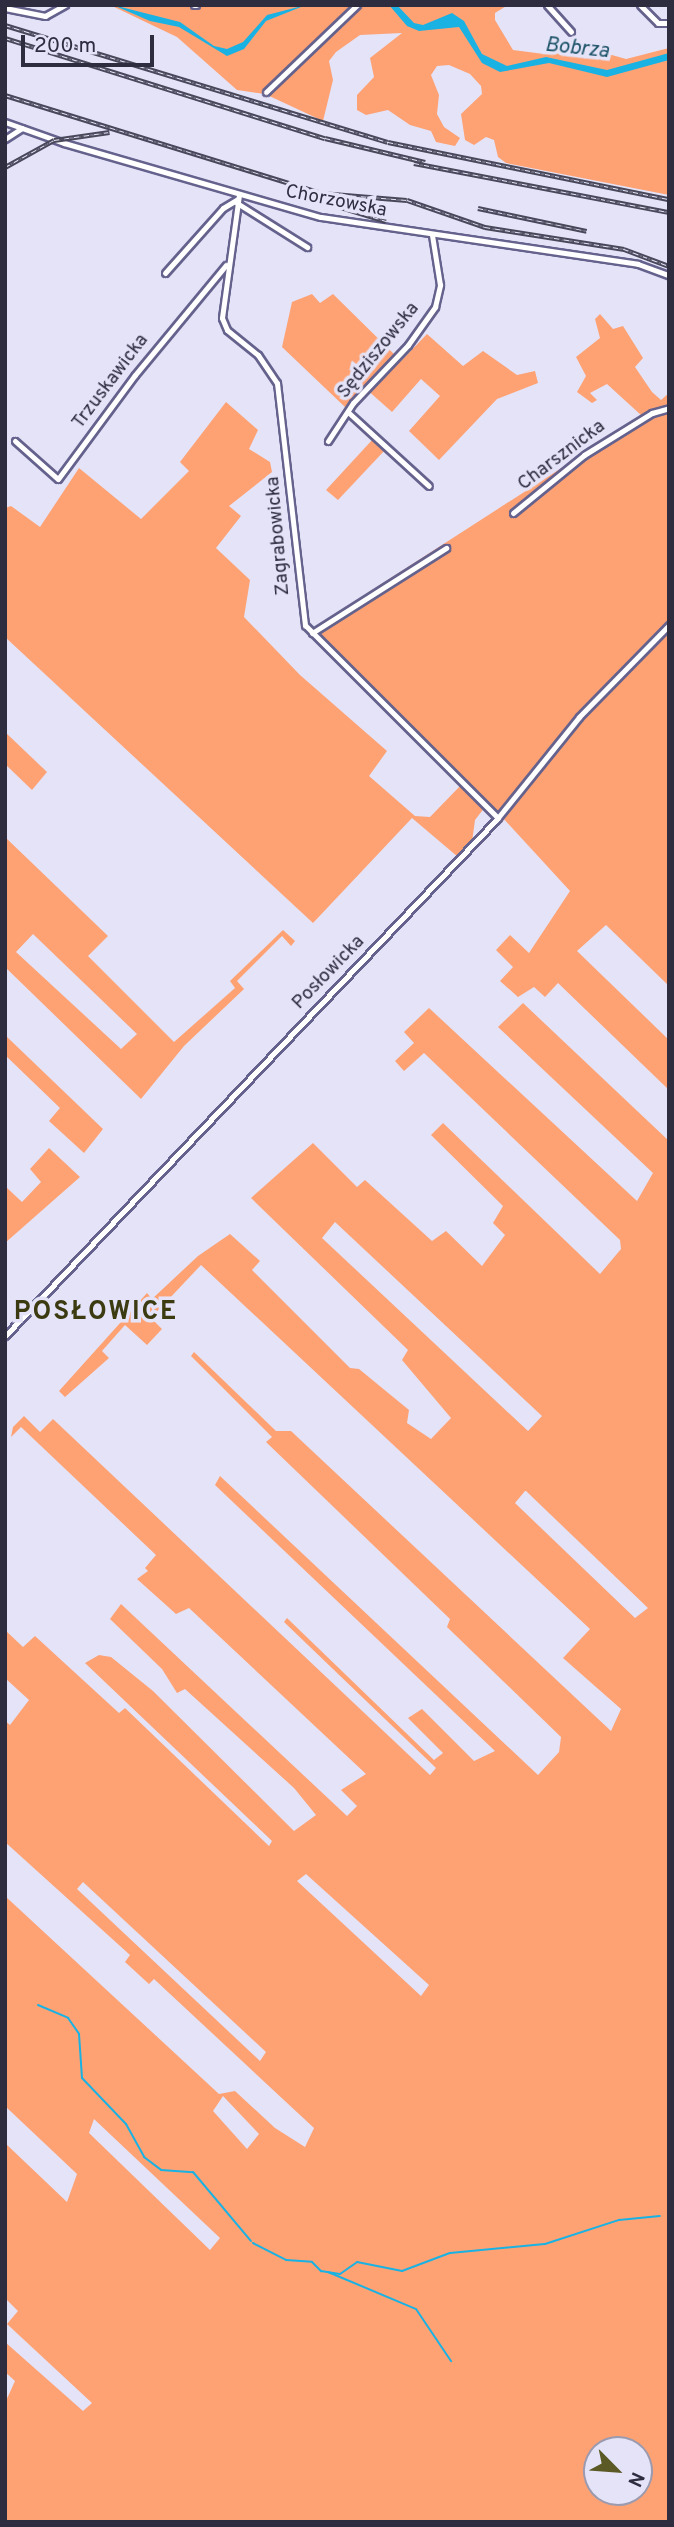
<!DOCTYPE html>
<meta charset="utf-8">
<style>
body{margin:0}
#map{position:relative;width:674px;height:2527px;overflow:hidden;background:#e4e3f8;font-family:Overpass,sans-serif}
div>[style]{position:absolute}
.green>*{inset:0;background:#fea274}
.water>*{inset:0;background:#19b2e3}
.stream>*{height:2px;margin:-1px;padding:0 1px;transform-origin:1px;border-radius:1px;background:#19b2e3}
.roads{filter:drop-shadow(2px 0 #65628d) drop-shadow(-2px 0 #65628d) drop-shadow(0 2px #65628d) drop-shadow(0 -2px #65628d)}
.minor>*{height:5px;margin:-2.5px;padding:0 2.5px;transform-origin:2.5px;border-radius:2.5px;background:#fff}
.rail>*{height:4.5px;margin-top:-2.25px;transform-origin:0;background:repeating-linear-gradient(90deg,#e4e3f8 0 5px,#49485b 0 10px);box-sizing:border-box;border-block:2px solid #49485b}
span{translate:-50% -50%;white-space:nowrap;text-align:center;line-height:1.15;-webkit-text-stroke:7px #e4e3f8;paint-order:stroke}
.street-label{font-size:19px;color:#2e2c3f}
.water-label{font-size:21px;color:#1b5166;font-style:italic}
.district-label{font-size:26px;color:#3b3a10;font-weight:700;letter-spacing:2px}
.frame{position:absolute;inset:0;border:7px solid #2e2c3f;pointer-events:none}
.north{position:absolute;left:583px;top:2436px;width:70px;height:70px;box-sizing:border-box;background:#e4e3f8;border:2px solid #9b9aae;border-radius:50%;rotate:115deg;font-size:19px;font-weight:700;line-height:28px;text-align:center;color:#2e2c3f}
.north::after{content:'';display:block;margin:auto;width:24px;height:32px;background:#5b5926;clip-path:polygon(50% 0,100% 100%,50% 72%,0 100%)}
.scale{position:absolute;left:21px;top:35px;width:133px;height:32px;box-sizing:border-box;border:4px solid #2e2c3f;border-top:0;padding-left:9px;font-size:21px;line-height:24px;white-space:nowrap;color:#2e2c3f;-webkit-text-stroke:5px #e4e3f8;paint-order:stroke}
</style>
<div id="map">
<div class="green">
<div style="clip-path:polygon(110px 5px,508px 5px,495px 13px,495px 20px,513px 50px,544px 54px,591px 49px,626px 59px,669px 48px,669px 195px,506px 163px,498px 157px,494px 140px,486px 137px,474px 145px,465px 140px,461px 114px,482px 94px,481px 86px,470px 74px,449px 65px,437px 66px,431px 75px,439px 95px,437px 114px,444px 127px,460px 138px,455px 146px,436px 142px,431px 131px,410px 125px,388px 110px,366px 115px,357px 110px,357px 95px,374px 77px,370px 58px,402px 33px,360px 35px,336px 52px,329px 61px,333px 80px,323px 121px,265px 94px,237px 90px,177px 37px)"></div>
<div style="clip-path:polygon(312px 294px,320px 303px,333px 294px,401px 361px,427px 334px,463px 366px,483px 351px,517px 375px,535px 371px,538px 383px,497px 399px,439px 460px,409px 431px,440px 396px,421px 379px,392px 412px,365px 388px,345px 407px,282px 347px,292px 302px)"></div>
<div style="clip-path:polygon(600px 314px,613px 329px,623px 326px,643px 358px,635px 367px,652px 392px,661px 400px,669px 393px,669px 621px,568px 727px,499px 813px,485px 807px,475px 820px,472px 842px,458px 857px,412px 818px,313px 923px,5px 637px,5px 508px,11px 506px,40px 527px,79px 468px,141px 519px,189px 471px,180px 462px,226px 402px,258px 430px,249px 449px,270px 462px,272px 472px,229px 506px,241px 516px,216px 548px,250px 580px,244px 617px,300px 675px,387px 751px,369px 776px,415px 816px,430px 817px,462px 784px,307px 632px,642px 416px,607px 384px,590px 393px,597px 400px,592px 403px,577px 392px,586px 376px,576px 357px,600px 338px,595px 319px)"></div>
<div style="clip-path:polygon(373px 439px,385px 450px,338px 500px,326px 490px)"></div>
<div style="clip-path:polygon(669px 629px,669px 986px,606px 925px,577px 951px,669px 1040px,669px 1090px,558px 983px,545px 997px,534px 987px,518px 997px,500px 981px,513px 967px,496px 950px,510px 935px,529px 953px,570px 891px,502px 817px,572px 729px)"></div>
<div style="clip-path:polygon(5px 732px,47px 772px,32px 790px,5px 764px)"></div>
<div style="clip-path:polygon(evenodd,5px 837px,108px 936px,88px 956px,174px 1042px,235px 988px,230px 981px,283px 930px,295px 941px,291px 946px,282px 936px,237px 981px,244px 989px,184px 1046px,141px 1099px,5px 967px,5px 837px,33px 934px,137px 1034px,121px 1049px,16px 952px,33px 934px)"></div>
<div style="clip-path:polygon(evenodd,523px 1003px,669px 1141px,669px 2522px,5px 2522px,5px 2403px,15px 2381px,5px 2372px,5px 2342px,83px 2411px,92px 2403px,7px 2324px,18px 2311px,5px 2298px,5px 2143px,67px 2202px,77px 2174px,5px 2106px,5px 1896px,219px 2094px,235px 2091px,275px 2128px,305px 2147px,314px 2128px,154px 1979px,149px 1984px,125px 1962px,130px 1955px,5px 1842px,5px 1721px,10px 1725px,29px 1700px,5px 1678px,5px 1630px,23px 1647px,35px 1636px,119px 1713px,125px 1708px,269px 1846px,272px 1841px,85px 1663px,99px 1655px,111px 1657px,153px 1691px,294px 1831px,316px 1815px,294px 1788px,185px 1689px,177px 1693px,162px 1669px,110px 1619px,121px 1604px,347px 1816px,357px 1806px,341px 1790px,366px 1774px,189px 1608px,176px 1614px,137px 1579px,148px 1571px,145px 1568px,156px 1555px,21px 1427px,11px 1437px,13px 1427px,24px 1416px,40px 1432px,53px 1419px,430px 1775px,436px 1768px,284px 1622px,287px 1618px,434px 1760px,443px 1753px,408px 1718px,422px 1709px,474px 1761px,495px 1751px,215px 1485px,220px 1476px,538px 1775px,559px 1752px,561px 1737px,447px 1627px,450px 1619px,266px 1442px,272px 1437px,191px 1356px,194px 1352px,276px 1431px,291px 1431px,611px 1731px,621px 1709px,563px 1658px,590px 1629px,201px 1265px,151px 1318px,162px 1329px,147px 1345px,125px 1325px,102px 1351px,109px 1358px,65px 1397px,59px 1391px,147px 1293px,152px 1299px,198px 1256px,230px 1234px,260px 1261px,252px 1270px,350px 1368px,359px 1369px,409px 1410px,407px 1423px,431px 1439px,451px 1418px,402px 1360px,408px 1350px,251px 1198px,313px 1143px,357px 1187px,365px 1180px,432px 1241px,446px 1231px,482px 1266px,505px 1235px,493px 1223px,503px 1206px,431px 1135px,443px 1123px,600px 1274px,621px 1249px,620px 1240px,424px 1053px,404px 1071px,395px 1061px,414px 1043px,404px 1032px,429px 1008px,637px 1201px,653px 1173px,498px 1027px,523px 1003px,335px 1222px,542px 1416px,528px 1431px,322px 1238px,335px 1222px,523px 1003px,525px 1491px,526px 1491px,648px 1608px,635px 1618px,515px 1503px,525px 1491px,523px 1003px,306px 1874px,429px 1985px,421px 1996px,297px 1881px,306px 1874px,523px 1003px,83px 1882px,266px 2052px,260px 2061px,77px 1889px,83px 1882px,523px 1003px,223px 2096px,259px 2134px,247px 2149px,213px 2111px,223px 2096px,523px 1003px,94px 2119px,220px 2238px,210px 2250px,89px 2133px,94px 2119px,523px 1003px,639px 2450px,639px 2492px,597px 2492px,597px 2450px,639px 2450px)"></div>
<div style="clip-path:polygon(5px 1035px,103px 1129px,84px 1153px,49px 1121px,60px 1108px,5px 1055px)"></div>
<div style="clip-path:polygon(49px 1148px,80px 1177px,5px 1243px,5px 1186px,22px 1202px,41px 1182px,30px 1169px)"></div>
</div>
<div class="water">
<div style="clip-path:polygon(113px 5px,180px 22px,214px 46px,227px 49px,243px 42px,267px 15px,306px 5px,266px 21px,244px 49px,227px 56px,179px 27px,150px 21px)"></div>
<div style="clip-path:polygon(389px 5px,397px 5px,414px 23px,423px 25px,452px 13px,464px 21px,482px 54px,507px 66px,546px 57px,607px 70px,669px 53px,669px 60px,607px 77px,549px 63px,500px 72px,482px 63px,459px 27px,419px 31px,407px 26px)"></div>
</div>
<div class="stream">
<div style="left:38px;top:2005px;width:33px;rotate:23deg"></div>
<div style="left:68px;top:2018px;width:19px;rotate:55deg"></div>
<div style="left:79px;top:2034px;width:44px;rotate:86.1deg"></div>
<div style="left:82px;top:2078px;width:64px;rotate:46.3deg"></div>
<div style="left:126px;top:2124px;width:38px;rotate:61deg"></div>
<div style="left:144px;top:2157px;width:21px;rotate:37deg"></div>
<div style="left:161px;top:2170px;width:32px;rotate:4deg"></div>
<div style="left:193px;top:2172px;width:90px;rotate:50deg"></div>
<div style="left:253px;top:2243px;width:37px;rotate:27deg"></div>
<div style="left:286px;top:2260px;width:26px;rotate:4deg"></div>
<div style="left:312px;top:2262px;width:13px;rotate:45deg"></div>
<div style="left:321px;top:2271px;width:19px;rotate:9deg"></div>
<div style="left:340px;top:2274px;width:21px;rotate:-35deg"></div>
<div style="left:357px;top:2262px;width:46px;rotate:11.3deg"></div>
<div style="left:402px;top:2271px;width:51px;rotate:-20.6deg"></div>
<div style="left:450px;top:2253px;width:95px;rotate:-5.4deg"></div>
<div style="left:545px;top:2244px;width:78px;rotate:-18deg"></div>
<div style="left:619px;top:2220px;width:41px;rotate:-5.6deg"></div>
<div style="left:328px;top:2272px;width:95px;rotate:22.8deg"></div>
<div style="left:416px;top:2309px;width:63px;rotate:56.1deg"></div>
</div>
<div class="roads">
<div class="minor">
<div style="left:194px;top:5px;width:2px"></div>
<div style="left:547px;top:5px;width:36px;rotate:48deg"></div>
<div style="left:640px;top:5px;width:25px;rotate:45deg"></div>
<div style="left:658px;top:23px;width:11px"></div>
<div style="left:5px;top:8px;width:41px;rotate:11.3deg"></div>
<div style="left:45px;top:16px;width:23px;rotate:-29deg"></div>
<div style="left:266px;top:92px;width:126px;rotate:-43.7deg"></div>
<div style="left:5px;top:122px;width:63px;rotate:19.6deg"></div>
<div style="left:64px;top:143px;width:267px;rotate:16.1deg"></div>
<div style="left:321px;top:217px;width:320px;rotate:8.4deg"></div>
<div style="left:638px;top:264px;width:33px;rotate:20deg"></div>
<div style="left:5px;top:139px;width:20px;rotate:-33deg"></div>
<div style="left:239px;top:195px;width:124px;rotate:97.9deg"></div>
<div style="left:222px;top:318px;width:13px;rotate:67deg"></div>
<div style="left:227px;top:330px;width:40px;rotate:39deg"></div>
<div style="left:258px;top:355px;width:34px;rotate:56deg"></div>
<div style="left:277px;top:383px;width:244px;rotate:83.4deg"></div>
<div style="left:305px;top:625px;width:273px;rotate:45deg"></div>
<div style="left:237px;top:203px;width:83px;rotate:32.2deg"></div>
<div style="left:165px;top:273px;width:87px;rotate:-48.3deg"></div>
<div style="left:223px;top:208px;width:17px;rotate:-31deg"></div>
<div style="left:349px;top:413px;width:108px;rotate:42.4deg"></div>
<div style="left:15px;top:441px;width:57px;rotate:41.5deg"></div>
<div style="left:58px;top:479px;width:129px;rotate:-53.5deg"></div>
<div style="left:135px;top:375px;width:143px;rotate:-50.4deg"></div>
<div style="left:328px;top:441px;width:45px;rotate:-56.7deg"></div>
<div style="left:353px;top:403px;width:80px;rotate:-46.5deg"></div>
<div style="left:408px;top:345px;width:47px;rotate:-54.6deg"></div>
<div style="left:435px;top:307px;width:23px;rotate:-77deg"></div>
<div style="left:440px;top:285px;width:51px;rotate:-99.1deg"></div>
<div style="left:513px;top:513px;width:92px;rotate:-39.2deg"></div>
<div style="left:584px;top:455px;width:80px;rotate:-31.7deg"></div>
<div style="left:652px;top:413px;width:18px;rotate:-16deg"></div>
<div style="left:312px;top:633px;width:159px;rotate:-32.4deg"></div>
<div style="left:5px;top:1336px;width:712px;rotate:-46.42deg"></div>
<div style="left:496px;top:820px;width:132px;rotate:-51.1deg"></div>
<div style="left:579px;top:717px;width:129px;rotate:-45.6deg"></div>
</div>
</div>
<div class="rail">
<div style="left:5px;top:25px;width:400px;rotate:17deg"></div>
<div style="left:388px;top:142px;width:287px;rotate:11.5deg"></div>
<div style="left:5px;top:38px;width:335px;rotate:17.4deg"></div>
<div style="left:325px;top:138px;width:103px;rotate:13.5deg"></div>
<div style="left:5px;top:95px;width:331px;rotate:17.2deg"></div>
<div style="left:321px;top:193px;width:86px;rotate:4.7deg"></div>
<div style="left:407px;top:200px;width:83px;rotate:19.1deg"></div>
<div style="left:485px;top:227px;width:141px;rotate:9deg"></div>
<div style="left:624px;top:249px;width:48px;rotate:20.7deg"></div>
<div style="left:414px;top:163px;width:260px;rotate:10.9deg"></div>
<div style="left:5px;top:167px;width:56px;rotate:-28.9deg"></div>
<div style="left:54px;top:140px;width:56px;rotate:-8.3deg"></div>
<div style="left:325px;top:202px;width:64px;rotate:17.3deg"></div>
<div style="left:478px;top:208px;width:111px;rotate:11.9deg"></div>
</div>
<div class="street-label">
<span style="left:336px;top:202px;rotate:11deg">Chorzowska</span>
<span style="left:379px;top:351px;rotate:-51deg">Sędziszowska</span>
<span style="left:111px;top:382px;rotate:-53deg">Trzuskawicka</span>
<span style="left:562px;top:456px;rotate:-37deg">Charsznicka</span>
<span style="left:279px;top:536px;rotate:-95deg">Zagrabowicka</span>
<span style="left:329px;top:973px;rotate:-46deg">Posłowicka</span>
</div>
<div class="water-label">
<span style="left:577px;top:49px;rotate:6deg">Bobrza</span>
</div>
<div class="district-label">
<span style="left:96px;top:1313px">POSŁOWICE</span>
</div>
<div class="frame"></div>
<div class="north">N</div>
<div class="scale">200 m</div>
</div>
